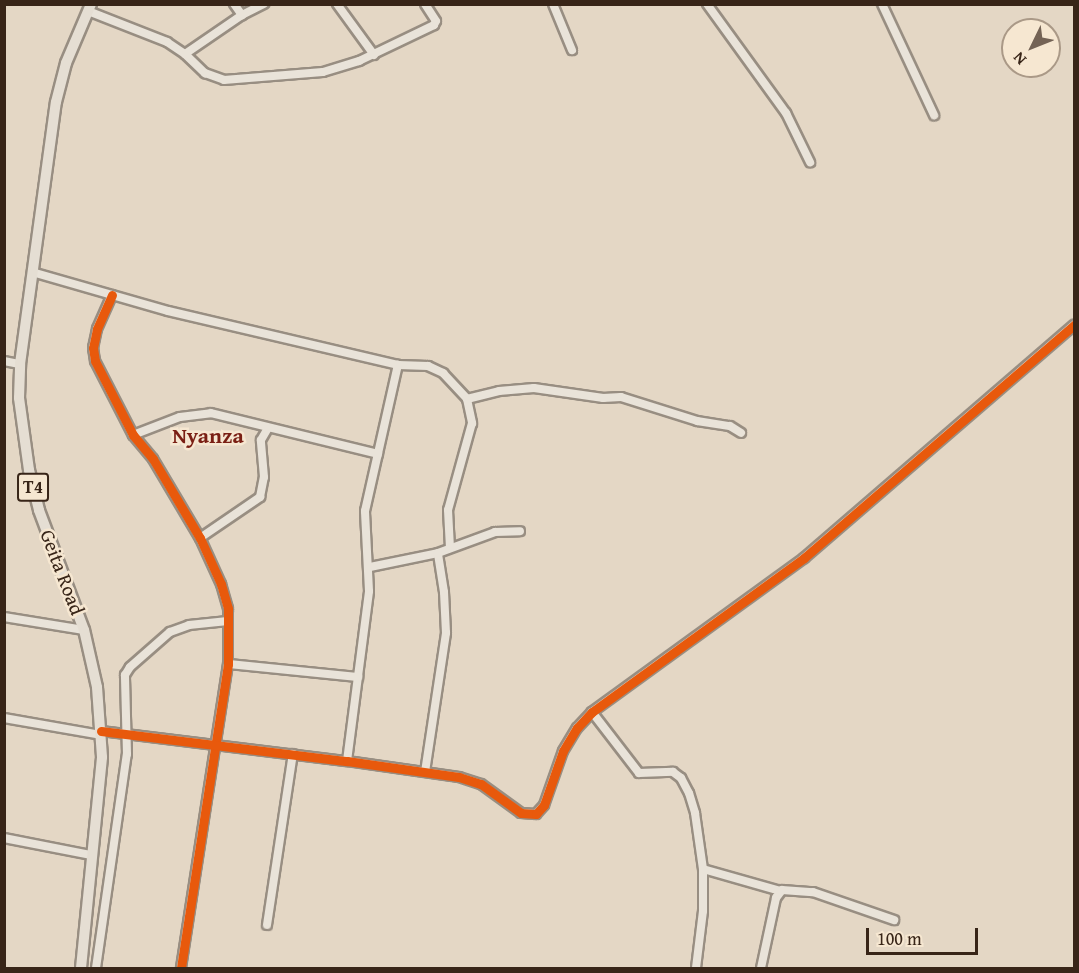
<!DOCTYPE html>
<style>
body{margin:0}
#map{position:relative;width:1079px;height:973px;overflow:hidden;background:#e4d7c5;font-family:"Gentium Book Plus",serif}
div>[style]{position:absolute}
.roads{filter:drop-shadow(2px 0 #988e82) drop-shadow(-2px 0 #988e82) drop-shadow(0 2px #988e82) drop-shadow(0 -2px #988e82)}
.minor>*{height:8px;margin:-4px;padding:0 4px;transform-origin:4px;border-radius:4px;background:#e9e3d9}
.highway>*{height:10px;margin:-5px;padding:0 5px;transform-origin:5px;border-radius:5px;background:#e5ded3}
.cycleway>*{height:9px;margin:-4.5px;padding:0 4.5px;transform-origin:4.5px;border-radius:4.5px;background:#e8590c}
span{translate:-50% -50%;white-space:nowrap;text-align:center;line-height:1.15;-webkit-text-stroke:5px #f6e7d1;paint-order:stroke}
.shield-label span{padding:2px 4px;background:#f6e7d1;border:2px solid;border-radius:4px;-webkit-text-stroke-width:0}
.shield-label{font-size:18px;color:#382518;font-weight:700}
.street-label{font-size:20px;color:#382518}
.quarter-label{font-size:22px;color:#7a1f14;font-weight:700}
.frame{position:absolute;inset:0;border:6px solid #382518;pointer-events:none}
.north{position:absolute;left:1001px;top:18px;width:60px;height:60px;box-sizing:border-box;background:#f6e7d1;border:2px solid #aa9987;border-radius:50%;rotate:227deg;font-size:16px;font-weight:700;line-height:24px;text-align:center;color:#382518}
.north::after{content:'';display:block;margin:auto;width:21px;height:27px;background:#746355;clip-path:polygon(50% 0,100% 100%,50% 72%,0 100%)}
.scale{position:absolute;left:866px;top:928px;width:112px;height:27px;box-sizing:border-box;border:3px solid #382518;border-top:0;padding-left:8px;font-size:18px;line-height:21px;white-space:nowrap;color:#382518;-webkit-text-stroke:4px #f6e7d1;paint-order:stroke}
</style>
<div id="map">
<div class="roads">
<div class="minor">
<div style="left:234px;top:4px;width:14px;rotate:54deg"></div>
<div style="left:337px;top:4px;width:63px;rotate:54deg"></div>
<div style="left:553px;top:4px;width:50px;rotate:67.6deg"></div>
<div style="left:707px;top:4px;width:135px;rotate:54.1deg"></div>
<div style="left:786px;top:113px;width:55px;rotate:63.9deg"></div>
<div style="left:882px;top:4px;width:123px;rotate:64.9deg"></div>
<div style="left:88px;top:11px;width:85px;rotate:21.4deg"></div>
<div style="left:167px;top:42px;width:22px;rotate:34deg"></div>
<div style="left:185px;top:54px;width:28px;rotate:44deg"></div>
<div style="left:205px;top:73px;width:20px;rotate:20deg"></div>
<div style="left:224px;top:80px;width:99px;rotate:-4.6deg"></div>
<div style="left:323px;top:72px;width:38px;rotate:-17deg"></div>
<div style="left:359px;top:61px;width:83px;rotate:-25.6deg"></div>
<div style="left:434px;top:25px;width:4px;rotate:-63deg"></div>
<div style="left:436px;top:21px;width:20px;rotate:-123deg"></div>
<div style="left:185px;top:54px;width:69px;rotate:-34.4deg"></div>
<div style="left:242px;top:15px;width:25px;rotate:-27deg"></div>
<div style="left:32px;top:272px;width:141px;rotate:16deg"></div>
<div style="left:168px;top:311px;width:236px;rotate:13.2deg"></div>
<div style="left:398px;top:365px;width:30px;rotate:2deg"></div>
<div style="left:428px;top:366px;width:17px;rotate:25deg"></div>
<div style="left:443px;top:373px;width:35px;rotate:47deg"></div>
<div style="left:467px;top:399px;width:25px;rotate:78deg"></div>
<div style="left:472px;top:423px;width:90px;rotate:105.4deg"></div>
<div style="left:448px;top:510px;width:37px;rotate:87deg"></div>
<div style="left:112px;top:295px;width:37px;rotate:114deg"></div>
<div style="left:97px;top:329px;width:19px;rotate:102deg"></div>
<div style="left:93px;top:348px;width:13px;rotate:81deg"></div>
<div style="left:95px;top:361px;width:83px;rotate:62.8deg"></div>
<div style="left:133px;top:435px;width:31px;rotate:50deg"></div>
<div style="left:153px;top:459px;width:92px;rotate:59.3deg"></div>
<div style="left:200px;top:538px;width:51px;rotate:65.5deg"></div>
<div style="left:221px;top:584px;width:26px;rotate:74deg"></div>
<div style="left:228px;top:609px;width:55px;rotate:90deg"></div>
<div style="left:228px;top:664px;width:308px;rotate:98.8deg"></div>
<div style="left:4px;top:361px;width:16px;rotate:11deg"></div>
<div style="left:467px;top:399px;width:33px;rotate:-14deg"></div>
<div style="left:499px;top:391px;width:35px;rotate:-5deg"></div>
<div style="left:534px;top:388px;width:70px;rotate:8.2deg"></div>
<div style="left:603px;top:398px;width:18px;rotate:-3deg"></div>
<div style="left:621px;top:397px;width:80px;rotate:17.5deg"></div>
<div style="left:697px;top:421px;width:33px;rotate:9deg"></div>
<div style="left:730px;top:426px;width:13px;rotate:32deg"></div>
<div style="left:133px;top:435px;width:50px;rotate:-21deg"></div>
<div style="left:180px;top:417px;width:31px;rotate:-7deg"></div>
<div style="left:211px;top:413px;width:172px;rotate:13.8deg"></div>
<div style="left:200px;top:538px;width:73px;rotate:-34.3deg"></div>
<div style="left:260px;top:497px;width:20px;rotate:-79deg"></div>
<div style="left:264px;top:477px;width:37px;rotate:-95deg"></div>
<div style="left:261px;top:440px;width:14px;rotate:-60deg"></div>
<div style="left:370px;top:567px;width:69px;rotate:-11.6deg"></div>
<div style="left:438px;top:553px;width:61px;rotate:-20.2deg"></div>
<div style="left:495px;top:532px;width:25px;rotate:-2deg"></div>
<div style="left:4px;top:617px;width:81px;rotate:9.2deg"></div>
<div style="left:228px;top:664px;width:131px;rotate:5.7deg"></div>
<div style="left:592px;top:712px;width:77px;rotate:52.4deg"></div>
<div style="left:639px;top:773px;width:34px;rotate:-2deg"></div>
<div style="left:673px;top:772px;width:10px;rotate:37deg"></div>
<div style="left:681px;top:778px;width:17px;rotate:62deg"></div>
<div style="left:689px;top:793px;width:21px;rotate:73deg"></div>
<div style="left:695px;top:813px;width:57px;rotate:81.9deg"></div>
<div style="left:703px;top:869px;width:42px;rotate:90deg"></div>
<div style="left:703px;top:911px;width:57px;rotate:97deg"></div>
<div style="left:4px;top:718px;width:98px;rotate:9.9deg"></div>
<div style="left:101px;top:731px;width:248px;rotate:7deg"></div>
<div style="left:347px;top:761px;width:113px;rotate:8.1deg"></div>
<div style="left:459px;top:777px;width:23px;rotate:18deg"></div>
<div style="left:481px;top:784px;width:49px;rotate:35.9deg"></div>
<div style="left:521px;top:813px;width:15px;rotate:4deg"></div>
<div style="left:536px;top:814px;width:12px;rotate:-48deg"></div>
<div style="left:544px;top:805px;width:57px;rotate:-70.6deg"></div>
<div style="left:563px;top:751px;width:27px;rotate:-59deg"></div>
<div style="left:577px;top:728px;width:22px;rotate:-47deg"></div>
<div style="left:592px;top:712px;width:262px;rotate:-36deg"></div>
<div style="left:804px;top:558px;width:357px;rotate:-40.8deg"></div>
<div style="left:347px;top:761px;width:171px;rotate:-82.6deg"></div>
<div style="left:369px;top:591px;width:80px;rotate:-92.9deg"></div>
<div style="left:365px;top:511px;width:150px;rotate:-77.3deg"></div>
<div style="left:425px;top:772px;width:141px;rotate:-81.4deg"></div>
<div style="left:446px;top:633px;width:41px;rotate:-92.8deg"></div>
<div style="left:444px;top:592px;width:39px;rotate:-99deg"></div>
<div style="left:4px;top:838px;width:89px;rotate:11.1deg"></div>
<div style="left:703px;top:869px;width:80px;rotate:15.9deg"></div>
<div style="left:267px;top:925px;width:173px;rotate:-81.4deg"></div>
<div style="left:96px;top:968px;width:216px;rotate:-81.8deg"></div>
<div style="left:127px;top:754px;width:79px;rotate:-91.5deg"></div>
<div style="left:125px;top:675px;width:9px;rotate:-58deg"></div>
<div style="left:130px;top:667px;width:53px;rotate:-41.2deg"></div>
<div style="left:170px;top:632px;width:20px;rotate:-20deg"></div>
<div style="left:189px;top:625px;width:39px;rotate:-6deg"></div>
<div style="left:761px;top:968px;width:72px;rotate:-77.9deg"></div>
<div style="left:776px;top:898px;width:10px;rotate:-53deg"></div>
<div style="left:782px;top:890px;width:31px;rotate:4deg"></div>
<div style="left:813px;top:892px;width:86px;rotate:19.1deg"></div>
</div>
<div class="highway">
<div style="left:81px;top:968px;width:212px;rotate:-84.3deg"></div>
<div style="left:102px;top:757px;width:70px;rotate:-94.1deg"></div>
<div style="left:97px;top:687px;width:58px;rotate:-102.8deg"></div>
<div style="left:84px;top:630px;width:128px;rotate:-110.6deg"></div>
<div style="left:39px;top:510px;width:41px;rotate:-104deg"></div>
<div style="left:29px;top:470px;width:73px;rotate:-97.9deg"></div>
<div style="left:19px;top:398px;width:34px;rotate:-88deg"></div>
<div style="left:20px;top:364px;width:264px;rotate:-82.2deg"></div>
<div style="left:56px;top:102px;width:40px;rotate:-75.6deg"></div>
<div style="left:66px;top:63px;width:64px;rotate:-67deg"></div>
</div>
</div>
<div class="cycleway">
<div style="left:112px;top:295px;width:37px;rotate:114deg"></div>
<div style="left:97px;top:329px;width:19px;rotate:102deg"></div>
<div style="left:93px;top:348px;width:13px;rotate:81deg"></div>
<div style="left:95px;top:361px;width:83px;rotate:62.8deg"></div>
<div style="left:133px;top:435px;width:31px;rotate:50deg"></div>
<div style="left:153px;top:459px;width:92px;rotate:59.3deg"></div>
<div style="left:200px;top:538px;width:51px;rotate:65.5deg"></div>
<div style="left:221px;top:584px;width:26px;rotate:74deg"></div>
<div style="left:228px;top:609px;width:55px;rotate:90deg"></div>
<div style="left:228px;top:664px;width:308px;rotate:98.8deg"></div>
<div style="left:101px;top:731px;width:248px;rotate:7deg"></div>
<div style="left:347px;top:761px;width:113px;rotate:8.1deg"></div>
<div style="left:459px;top:777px;width:23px;rotate:18deg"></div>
<div style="left:481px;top:784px;width:49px;rotate:35.9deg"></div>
<div style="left:521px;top:813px;width:15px;rotate:4deg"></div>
<div style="left:536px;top:814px;width:12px;rotate:-48deg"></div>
<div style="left:544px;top:805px;width:57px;rotate:-70.6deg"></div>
<div style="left:563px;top:751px;width:27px;rotate:-59deg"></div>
<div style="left:577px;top:728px;width:22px;rotate:-47deg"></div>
<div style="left:592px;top:712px;width:262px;rotate:-36deg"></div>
<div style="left:804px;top:558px;width:357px;rotate:-40.8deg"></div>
</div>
<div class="shield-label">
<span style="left:33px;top:487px">T4</span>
</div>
<div class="street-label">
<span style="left:63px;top:572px;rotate:69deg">Geita Road</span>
</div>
<div class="quarter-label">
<span style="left:208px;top:436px">Nyanza</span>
</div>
<div class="frame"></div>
<div class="north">N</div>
<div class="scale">100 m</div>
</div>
